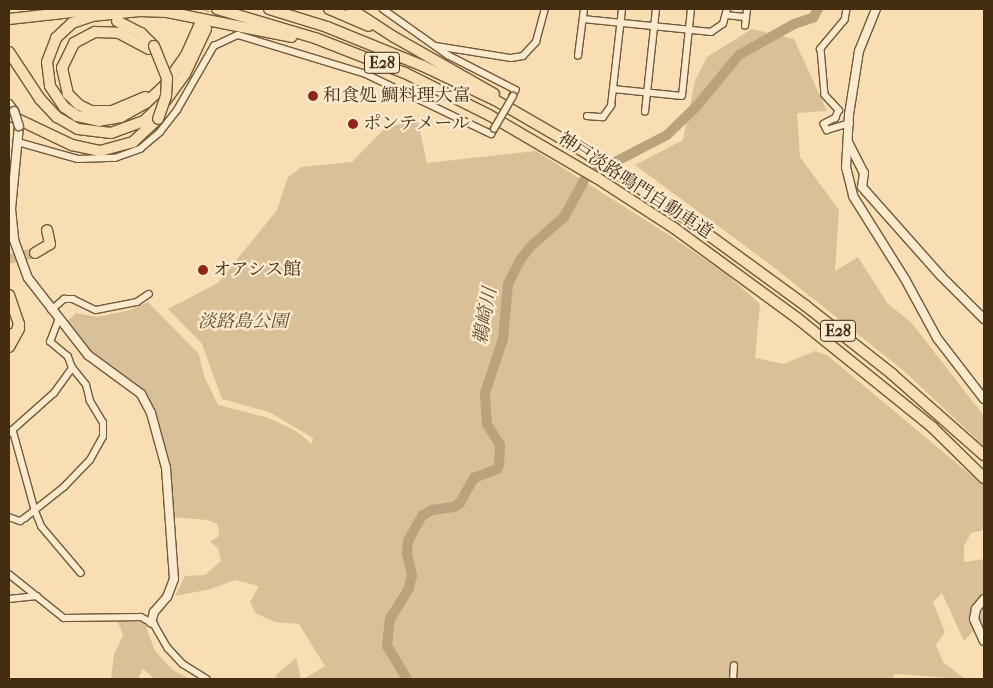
<!DOCTYPE html>
<meta charset="utf-8">
<style>
body{margin:0}
#map{position:relative;width:993px;height:688px;overflow:hidden;background:#f9deb3;font-family:"IM FELL French Canon","Noto Serif JP",serif}
div>[style]{position:absolute}
.green>*{inset:0;background:#dac098}
.river>*{height:10px;margin:-5px;padding:0 5px;transform-origin:5px;border-radius:5px;background:#bba27c}
.highway-tunnel>*{height:10px;margin-top:-5px;transform-origin:0;background:repeating-linear-gradient(90deg,#d5bb93 0 10px,transparent 0 15px)}
.roads{filter:drop-shadow(1px 0 #705a3a) drop-shadow(-1px 0 #705a3a) drop-shadow(0 1px #705a3a) drop-shadow(0 -1px #705a3a)}
.street>*{height:5.5px;margin:-2.75px;padding:0 2.75px;transform-origin:2.75px;border-radius:2.75px;background:#fbeace}
.secondary>*{height:8px;margin:-4px;padding:0 4px;transform-origin:4px;border-radius:4px;background:#fbeace}
.highway>*{height:10px;margin:-5px;padding:0 5px;transform-origin:5px;border-radius:5px;background:#f9deb3}
.bridges{filter:drop-shadow(1px 0 #705a3a) drop-shadow(-1px 0 #705a3a) drop-shadow(0 1px #705a3a) drop-shadow(0 -1px #705a3a)}
.street-bridge>*{height:5.5px;margin:-2.75px;padding:0 2.75px;transform-origin:2.75px;border-radius:2.75px;background:#fbeace}
.secondary-bridge>*{height:8px;margin:-4px;padding:0 4px;transform-origin:4px;border-radius:4px;background:#fbeace}
.highway-bridge>*{height:10px;margin:-5px;padding:0 5px;transform-origin:5px;border-radius:5px;background:#f9deb3}
.dots>*{width:14px;height:14px;translate:-50% -50%;box-sizing:border-box;border:2px solid #fbeace;border-radius:50%}
span{translate:-50% -50%;white-space:nowrap;text-align:center;line-height:1.15;-webkit-text-stroke:4.5px #fbeace;paint-order:stroke}
.shield-label span{padding:1px 4px;background:#fbeace;border:1px solid;border-radius:4px;-webkit-text-stroke-width:0}
.shield-label{font-size:16px;color:#432e12;font-weight:700}
.poi-label{font-size:18px;color:#432e12}
.left{translate:0 -50%;text-align:left}
.street-label{font-size:18px;color:#432e12}
.park-label{font-size:18px;color:#614b2d;font-style:italic}
.water-label{font-size:19px;color:#614b2c;font-style:italic}
.frame{position:absolute;inset:0;border:10px solid #432e12;pointer-events:none}
</style>
<div id="map">
<div class="green">
<div style="clip-path:polygon(752px 29px,794px 39px,827px 111px,797px 113px,800px 157px,839px 210px,835px 271px,858px 257px,888px 304px,911px 322px,984px 416px,984px 446px,904px 371px,767px 262px,635px 165px,683px 140px,695px 81px,707px 57px)"></div>
<div style="clip-path:polygon(418px 122px,427px 163px,536px 151px,669px 235px,725px 273px,760px 304px,755px 358px,784px 364px,815px 351px,827px 355px,984px 486px,984px 530px,971px 533px,964px 546px,964px 562px,984px 559px,984px 638px,973px 631px,964px 641px,942px 593px,933px 602px,945px 632px,936px 645px,943px 662px,965px 679px,895px 674px,892px 679px,304px 679px,325px 666px,299px 624px,275px 622px,255px 613px,250px 602px,259px 586px,235px 580px,211px 589px,175px 596px,185px 576px,205px 575px,221px 561px,218px 548px,210px 542px,219px 536px,218px 524px,207px 520px,173px 517px,166px 455px,141px 390px,93px 355px,65px 323px,76px 313px,97px 317px,130px 310px,148px 302px,199px 354px,204px 376px,218px 405px,269px 418px,296px 431px,312px 444px,313px 438px,269px 412px,222px 399px,202px 344px,168px 309px,218px 283px,277px 210px,288px 177px,301px 167px,352px 162px,387px 126px)"></div>
<div style="clip-path:polygon(135px 619px,145px 624px,155px 651px,173px 670px,190px 679px,155px 679px,143px 669px,138px 679px,111px 679px,114px 655px,123px 635px,117px 620px)"></div>
<div style="clip-path:polygon(296px 658px,301px 679px,278px 679px,275px 676px)"></div>
</div>
<div class="river">
<div style="left:407px;top:679px;width:39px;rotate:-121deg"></div>
<div style="left:387px;top:646px;width:27px;rotate:-84deg"></div>
<div style="left:390px;top:619px;width:36px;rotate:-58deg"></div>
<div style="left:409px;top:588px;width:13px;rotate:-77deg"></div>
<div style="left:412px;top:575px;width:22px;rotate:-103deg"></div>
<div style="left:407px;top:554px;width:13px;rotate:-86deg"></div>
<div style="left:408px;top:541px;width:29px;rotate:-61deg"></div>
<div style="left:422px;top:516px;width:12px;rotate:-31deg"></div>
<div style="left:432px;top:510px;width:22px;rotate:-8deg"></div>
<div style="left:454px;top:507px;width:7px;rotate:-34deg"></div>
<div style="left:460px;top:503px;width:29px;rotate:-61deg"></div>
<div style="left:474px;top:478px;width:25px;rotate:-21deg"></div>
<div style="left:497px;top:469px;width:5px;rotate:-68deg"></div>
<div style="left:499px;top:464px;width:19px;rotate:-87deg"></div>
<div style="left:500px;top:445px;width:25px;rotate:-122deg"></div>
<div style="left:487px;top:424px;width:31px;rotate:-94deg"></div>
<div style="left:485px;top:393px;width:57px;rotate:-71.6deg"></div>
<div style="left:503px;top:339px;width:55px;rotate:-84.8deg"></div>
<div style="left:508px;top:284px;width:27px;rotate:-63deg"></div>
<div style="left:520px;top:260px;width:16px;rotate:-52deg"></div>
<div style="left:530px;top:247px;width:45px;rotate:-41.4deg"></div>
<div style="left:564px;top:217px;width:46px;rotate:-61.2deg"></div>
<div style="left:586px;top:177px;width:91px;rotate:-27.4deg"></div>
<div style="left:667px;top:135px;width:40px;rotate:-44deg"></div>
<div style="left:696px;top:107px;width:67px;rotate:-50.4deg"></div>
<div style="left:739px;top:55px;width:63px;rotate:-29.4deg"></div>
<div style="left:794px;top:24px;width:20px;rotate:-18deg"></div>
<div style="left:813px;top:18px;width:10px;rotate:-61deg"></div>
</div>
<div class="highway-tunnel">
<div style="left:50px;top:9px;width:17px;rotate:3deg"></div>
<div style="left:199px;top:25px;width:17px;rotate:-69deg"></div>
<div style="left:9px;top:259px;width:27px;rotate:-13deg"></div>
</div>
<div class="roads">
<div class="street">
<div style="left:383px;top:9px;width:80px;rotate:35.3deg"></div>
<div style="left:448px;top:55px;width:76px;rotate:27.2deg"></div>
<div style="left:516px;top:90px;width:7px;rotate:117deg"></div>
<div style="left:847px;top:9px;width:11px;rotate:100deg"></div>
<div style="left:845px;top:20px;width:38px;rotate:130deg"></div>
<div style="left:821px;top:49px;width:46px;rotate:85deg"></div>
<div style="left:825px;top:95px;width:21px;rotate:47deg"></div>
<div style="left:839px;top:110px;width:9px;rotate:111deg"></div>
<div style="left:836px;top:118px;width:13px;rotate:153deg"></div>
<div style="left:824px;top:124px;width:7px;rotate:63deg"></div>
<div style="left:827px;top:130px;width:24px;rotate:-17deg"></div>
<div style="left:726px;top:15px;width:20px;rotate:6deg"></div>
<div style="left:583px;top:19px;width:129px;rotate:5.8deg"></div>
<div style="left:711px;top:32px;width:14px;rotate:-34deg"></div>
<div style="left:723px;top:24px;width:16px;rotate:-75deg"></div>
<div style="left:745px;top:26px;width:17px;rotate:-83deg"></div>
<div style="left:436px;top:46px;width:76px;rotate:9.1deg"></div>
<div style="left:511px;top:58px;width:12px;rotate:-9deg"></div>
<div style="left:523px;top:56px;width:19px;rotate:-47deg"></div>
<div style="left:536px;top:42px;width:34px;rotate:-75deg"></div>
<div style="left:578px;top:56px;width:47px;rotate:-82.7deg"></div>
<div style="left:613px;top:89px;width:69px;rotate:5.8deg"></div>
<div style="left:682px;top:96px;width:87px;rotate:-84.1deg"></div>
<div style="left:645px;top:112px;width:104px;rotate:-83.9deg"></div>
<div style="left:587px;top:116px;width:16px;rotate:4deg"></div>
<div style="left:603px;top:117px;width:14px;rotate:-54deg"></div>
<div style="left:611px;top:106px;width:98px;rotate:-83.5deg"></div>
<div style="left:18px;top:142px;width:62px;rotate:15.8deg"></div>
<div style="left:78px;top:159px;width:37px;rotate:-2deg"></div>
<div style="left:115px;top:158px;width:27px;rotate:-20deg"></div>
<div style="left:140px;top:149px;width:26px;rotate:-40deg"></div>
<div style="left:160px;top:132px;width:28px;rotate:-52deg"></div>
<div style="left:177px;top:110px;width:74px;rotate:-60deg"></div>
<div style="left:214px;top:46px;width:26px;rotate:-25deg"></div>
<div style="left:238px;top:35px;width:134px;rotate:16.9deg"></div>
<div style="left:366px;top:74px;width:139px;rotate:25.6deg"></div>
<div style="left:491px;top:134px;width:6px;rotate:-59deg"></div>
<div style="left:51px;top:310px;width:17px;rotate:-40deg"></div>
<div style="left:64px;top:299px;width:9px"></div>
<div style="left:73px;top:299px;width:25px;rotate:26deg"></div>
<div style="left:96px;top:310px;width:42px;rotate:-11deg"></div>
<div style="left:137px;top:302px;width:14px;rotate:-34deg"></div>
<div style="left:13px;top:430px;width:83px;rotate:74.6deg"></div>
<div style="left:35px;top:510px;width:18px;rotate:68deg"></div>
<div style="left:42px;top:527px;width:60px;rotate:49.7deg"></div>
<div style="left:9px;top:433px;width:60px;rotate:-41.6deg"></div>
<div style="left:54px;top:393px;width:31px;rotate:-54deg"></div>
<div style="left:9px;top:517px;width:12px;rotate:20deg"></div>
<div style="left:20px;top:521px;width:6px;rotate:-31deg"></div>
<div style="left:25px;top:518px;width:50px;rotate:-38.5deg"></div>
<div style="left:64px;top:487px;width:37px;rotate:-46deg"></div>
<div style="left:90px;top:460px;width:26px;rotate:-61deg"></div>
<div style="left:103px;top:437px;width:14px;rotate:-90deg"></div>
<div style="left:103px;top:423px;width:26px;rotate:-121deg"></div>
<div style="left:90px;top:401px;width:16px;rotate:-104deg"></div>
<div style="left:86px;top:385px;width:22px;rotate:-129deg"></div>
<div style="left:72px;top:368px;width:12px;rotate:-110deg"></div>
<div style="left:68px;top:357px;width:23px;rotate:-140deg"></div>
<div style="left:50px;top:342px;width:22px;rotate:-69deg"></div>
<div style="left:9px;top:574px;width:70px;rotate:38.7deg"></div>
<div style="left:64px;top:618px;width:77px;rotate:-0.7deg"></div>
<div style="left:141px;top:617px;width:15px;rotate:28deg"></div>
<div style="left:154px;top:624px;width:28px;rotate:60deg"></div>
<div style="left:168px;top:648px;width:22px;rotate:47deg"></div>
<div style="left:183px;top:664px;width:28px;rotate:32deg"></div>
<div style="left:9px;top:599px;width:28px;rotate:-6deg"></div>
<div style="left:733px;top:679px;width:13px;rotate:-86deg"></div>
</div>
<div class="secondary">
<div style="left:876px;top:9px;width:45px;rotate:112deg"></div>
<div style="left:859px;top:51px;width:65px;rotate:98.9deg"></div>
<div style="left:849px;top:115px;width:52px;rotate:93.3deg"></div>
<div style="left:846px;top:167px;width:30px;rotate:76deg"></div>
<div style="left:853px;top:196px;width:98px;rotate:57.9deg"></div>
<div style="left:905px;top:279px;width:67px;rotate:61.5deg"></div>
<div style="left:937px;top:338px;width:77px;rotate:52.4deg"></div>
<div style="left:9px;top:104px;width:9px;rotate:54deg"></div>
<div style="left:19px;top:126px;width:83px;rotate:95.5deg"></div>
<div style="left:11px;top:209px;width:31px;rotate:84deg"></div>
<div style="left:14px;top:240px;width:40px;rotate:69.8deg"></div>
<div style="left:28px;top:278px;width:98px;rotate:52.1deg"></div>
<div style="left:88px;top:355px;width:66px;rotate:36.3deg"></div>
<div style="left:141px;top:394px;width:21px;rotate:62deg"></div>
<div style="left:151px;top:413px;width:57px;rotate:74.7deg"></div>
<div style="left:166px;top:468px;width:111px;rotate:85.9deg"></div>
<div style="left:174px;top:579px;width:19px;rotate:111deg"></div>
<div style="left:167px;top:597px;width:20px;rotate:131deg"></div>
<div style="left:154px;top:612px;width:11px;rotate:105deg"></div>
<div style="left:848px;top:142px;width:35px;rotate:63deg"></div>
<div style="left:864px;top:173px;width:14px;rotate:98deg"></div>
<div style="left:862px;top:187px;width:119px;rotate:48.4deg"></div>
<div style="left:941px;top:276px;width:61px;rotate:45deg"></div>
<div style="left:984px;top:599px;width:13px;rotate:129deg"></div>
<div style="left:976px;top:609px;width:10px;rotate:101deg"></div>
<div style="left:974px;top:619px;width:24px;rotate:66deg"></div>
</div>
<div class="highway">
<div style="left:217px;top:9px;width:102px;rotate:16.5deg"></div>
<div style="left:315px;top:38px;width:97px;rotate:21.3deg"></div>
<div style="left:405px;top:73px;width:94px;rotate:26.6deg"></div>
<div style="left:489px;top:115px;width:125px;rotate:30.3deg"></div>
<div style="left:597px;top:178px;width:92px;rotate:33deg"></div>
<div style="left:674px;top:228px;width:152px;rotate:36.2deg"></div>
<div style="left:797px;top:318px;width:174px;rotate:38.9deg"></div>
<div style="left:932px;top:427px;width:73px;rotate:44.4deg"></div>
<div style="left:269px;top:9px;width:61px;rotate:17.2deg"></div>
<div style="left:327px;top:27px;width:104px;rotate:22.1deg"></div>
<div style="left:423px;top:66px;width:80px;rotate:25.3deg"></div>
<div style="left:495px;top:100px;width:102px;rotate:30.1deg"></div>
<div style="left:583px;top:151px;width:121px;rotate:33.2deg"></div>
<div style="left:684px;top:217px;width:151px;rotate:36.1deg"></div>
<div style="left:806px;top:306px;width:110px;rotate:38.3deg"></div>
<div style="left:892px;top:374px;width:123px;rotate:41.4deg"></div>
<div style="left:329px;top:9px;width:43px;rotate:23deg"></div>
<div style="left:351px;top:9px;width:51px;rotate:33.1deg"></div>
<div style="left:394px;top:37px;width:115px;rotate:29.7deg"></div>
<div style="left:9px;top:19px;width:91px;rotate:-6.3deg"></div>
<div style="left:117px;top:21px;width:27px;rotate:27deg"></div>
<div style="left:141px;top:33px;width:18px;rotate:45deg"></div>
<div style="left:199px;top:26px;width:32px;rotate:114deg"></div>
<div style="left:186px;top:55px;width:38px;rotate:125deg"></div>
<div style="left:164px;top:86px;width:25px;rotate:137deg"></div>
<div style="left:146px;top:103px;width:29px;rotate:151deg"></div>
<div style="left:121px;top:117px;width:22px;rotate:170deg"></div>
<div style="left:99px;top:121px;width:23px;rotate:-167deg"></div>
<div style="left:77px;top:116px;width:16px;rotate:-145deg"></div>
<div style="left:64px;top:107px;width:25px;rotate:-124deg"></div>
<div style="left:50px;top:86px;width:24px;rotate:-97deg"></div>
<div style="left:47px;top:62px;width:26px;rotate:-69deg"></div>
<div style="left:56px;top:38px;width:22px;rotate:-43deg"></div>
<div style="left:72px;top:23px;width:21px;rotate:-19deg"></div>
<div style="left:92px;top:16px;width:48px;rotate:-5.9deg"></div>
<div style="left:140px;top:11px;width:27px;rotate:2deg"></div>
<div style="left:167px;top:12px;width:127px;rotate:11.3deg"></div>
<div style="left:9px;top:52px;width:56px;rotate:56.6deg"></div>
<div style="left:40px;top:99px;width:25px;rotate:47deg"></div>
<div style="left:57px;top:117px;width:24px;rotate:30deg"></div>
<div style="left:78px;top:129px;width:33px;rotate:7deg"></div>
<div style="left:111px;top:133px;width:35px;rotate:-20deg"></div>
<div style="left:144px;top:121px;width:30px;rotate:-44deg"></div>
<div style="left:166px;top:100px;width:32px;rotate:-54deg"></div>
<div style="left:185px;top:74px;width:50px;rotate:-65deg"></div>
<div style="left:145px;top:97px;width:36px;rotate:157deg"></div>
<div style="left:112px;top:111px;width:21px;rotate:180deg"></div>
<div style="left:91px;top:111px;width:13px;rotate:-153deg"></div>
<div style="left:79px;top:105px;width:16px;rotate:-135deg"></div>
<div style="left:68px;top:94px;width:27px;rotate:-103deg"></div>
<div style="left:62px;top:68px;width:28px;rotate:-64deg"></div>
<div style="left:74px;top:43px;width:24px;rotate:-28deg"></div>
<div style="left:95px;top:32px;width:24px;rotate:2deg"></div>
<div style="left:119px;top:33px;width:34px;rotate:28deg"></div>
<div style="left:9px;top:115px;width:70px;rotate:25.5deg"></div>
<div style="left:72px;top:145px;width:29px;rotate:12deg"></div>
<div style="left:100px;top:151px;width:34px;rotate:-15deg"></div>
<div style="left:133px;top:142px;width:34px;rotate:-43deg"></div>
<div style="left:35px;top:253px;width:17px;rotate:-31deg"></div>
<div style="left:50px;top:244px;width:14px;rotate:-102deg"></div>
<div style="left:9px;top:295px;width:31px;rotate:71deg"></div>
<div style="left:19px;top:324px;width:9px;rotate:108deg"></div>
<div style="left:16px;top:333px;width:7px;rotate:164deg"></div>
<div style="left:9px;top:347px;width:21px;rotate:-61deg"></div>
</div>
</div>
<div class="bridges">
<div class="street-bridge">
<div style="left:494px;top:129px;width:38px;rotate:-60deg"></div>
</div>
<div class="secondary-bridge">
<div style="left:14px;top:111px;width:16px;rotate:72deg"></div>
</div>
<div class="highway-bridge">
<div style="left:154px;top:46px;width:35px;rotate:68deg"></div>
<div style="left:167px;top:78px;width:18px;rotate:93deg"></div>
<div style="left:166px;top:96px;width:24px;rotate:109deg"></div>
</div>
</div>
<div class="dots">
<div style="left:313px;top:96px;background:#8f2418"></div>
<div style="left:353px;top:124px;background:#8f2418"></div>
<div style="left:203px;top:270px;background:#8f2418"></div>
</div>
<div class="shield-label">
<span style="left:382px;top:63px">E28</span>
<span style="left:838px;top:331px">E28</span>
</div>
<div class="poi-label">
<span class="left" style="left:323px;top:96px">和食処 鯛料理大富</span>
<span class="left" style="left:363px;top:124px">ポンテメール</span>
<span class="left" style="left:213px;top:270px">オアシス館</span>
</div>
<div class="street-label">
<span style="left:635px;top:186px;rotate:33deg">神戸淡路鳴門自動車道</span>
</div>
<div class="park-label">
<span style="left:243px;top:322px">淡路島公園</span>
</div>
<div class="water-label">
<span style="left:486px;top:316px;rotate:-80deg">鵜崎川</span>
</div>
<div class="frame"></div>
</div>
